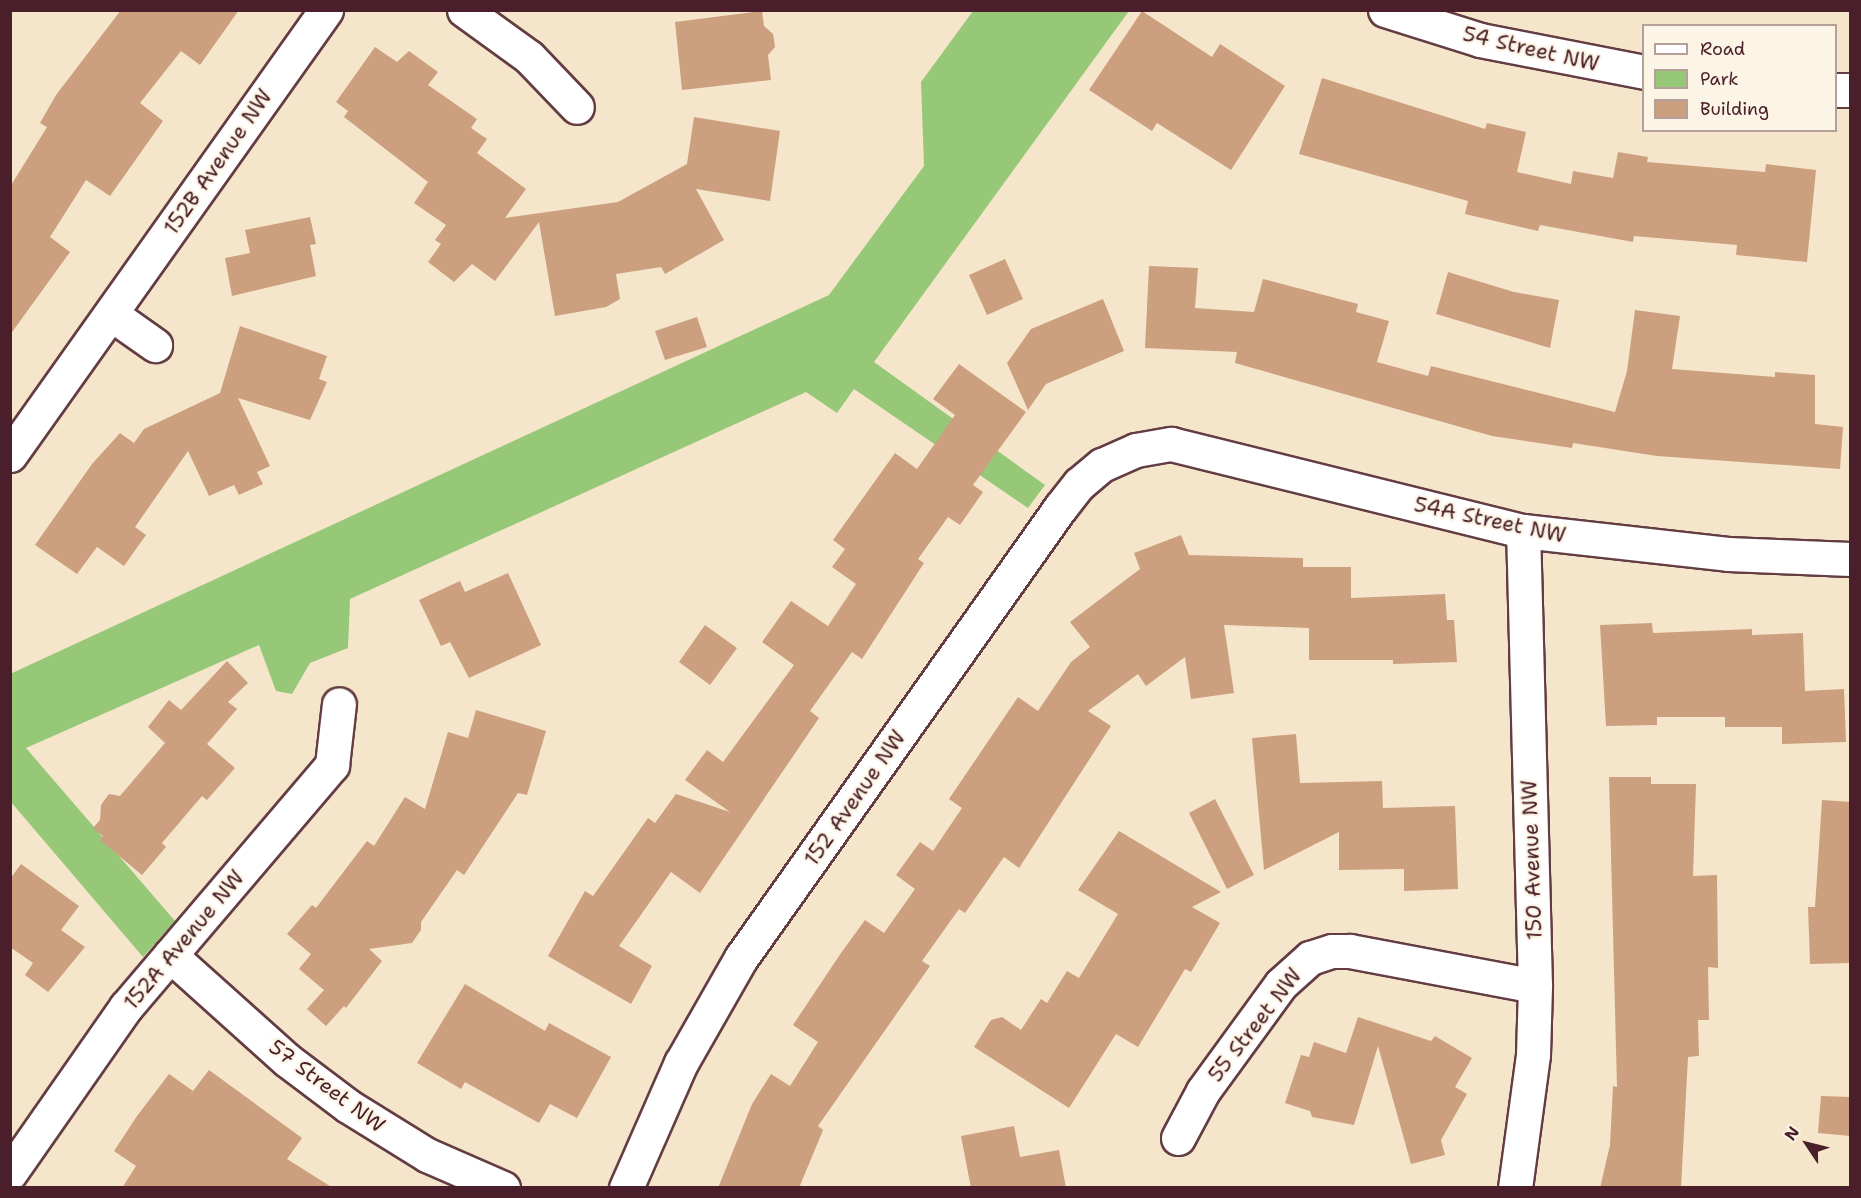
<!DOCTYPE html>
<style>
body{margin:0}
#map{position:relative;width:1861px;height:1198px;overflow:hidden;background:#f5e6cb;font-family:"Shantell Sans",sans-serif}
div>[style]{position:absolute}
.green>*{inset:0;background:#97c878}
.building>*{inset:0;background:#cc9f7f}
.roads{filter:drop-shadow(2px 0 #643d43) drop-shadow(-2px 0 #643d43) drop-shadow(0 2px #643d43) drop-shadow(0 -2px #643d43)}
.minor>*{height:33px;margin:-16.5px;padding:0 16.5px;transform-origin:16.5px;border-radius:16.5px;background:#fff}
span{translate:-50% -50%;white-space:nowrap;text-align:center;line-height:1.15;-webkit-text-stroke:4.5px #fcf5e5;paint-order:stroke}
.street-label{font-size:21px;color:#4a1f2b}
.frame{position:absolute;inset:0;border:12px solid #4a1f2b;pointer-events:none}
.legend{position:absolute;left:1642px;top:24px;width:195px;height:108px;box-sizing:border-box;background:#fcf5e5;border:2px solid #b59f9b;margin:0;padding:8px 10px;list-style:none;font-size:18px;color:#4a1f2b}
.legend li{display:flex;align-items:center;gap:12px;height:30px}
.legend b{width:30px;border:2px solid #b59f9b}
.north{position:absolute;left:1777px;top:1114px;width:60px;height:60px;-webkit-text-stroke:4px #fcf5e5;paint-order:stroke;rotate:305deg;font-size:16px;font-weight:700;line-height:24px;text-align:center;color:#4a1f2b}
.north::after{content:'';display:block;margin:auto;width:21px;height:27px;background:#4a1f2b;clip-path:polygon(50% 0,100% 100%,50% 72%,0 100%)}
</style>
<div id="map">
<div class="green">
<div style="clip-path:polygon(973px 11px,1129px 11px,874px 362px,1045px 485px,1028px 508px,854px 389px,837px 413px,806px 392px,350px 599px,348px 648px,310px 663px,292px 694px,276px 691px,259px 645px,26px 748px,175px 921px,143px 957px,11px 802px,10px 674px,829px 295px,924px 166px,921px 82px)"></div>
</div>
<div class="building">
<div style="clip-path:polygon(121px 10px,239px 10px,200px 65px,181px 51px,140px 103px,163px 121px,110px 196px,86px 180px,50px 237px,70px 252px,10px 335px,10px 187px,47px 127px,40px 123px,56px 95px)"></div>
<div style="clip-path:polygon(762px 11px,764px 26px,773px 34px,775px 47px,768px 55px,771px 80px,682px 90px,675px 22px)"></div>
<div style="clip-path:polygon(1142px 11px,1212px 57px,1220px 44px,1285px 86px,1231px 170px,1157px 123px,1152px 131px,1089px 90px)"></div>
<div style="clip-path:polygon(375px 47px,397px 62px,409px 51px,438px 72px,428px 85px,477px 119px,471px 128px,487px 139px,477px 153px,526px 189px,505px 218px,618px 202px,687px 164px,694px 117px,780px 131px,770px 201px,696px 189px,724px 240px,665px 274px,661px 267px,616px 274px,620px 299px,606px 307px,555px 316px,539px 222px,495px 281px,472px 264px,454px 282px,428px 262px,441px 244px,435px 240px,446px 225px,414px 203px,428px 182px,344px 117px,348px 111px,336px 102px)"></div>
<div style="clip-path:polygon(1322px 78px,1485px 129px,1487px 123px,1526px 132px,1517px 172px,1571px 184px,1573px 171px,1613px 178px,1618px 152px,1648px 157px,1647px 162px,1765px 172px,1766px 164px,1816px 170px,1807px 262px,1736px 255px,1737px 245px,1634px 236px,1633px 242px,1540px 225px,1538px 231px,1465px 214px,1468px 201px,1299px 154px)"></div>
<div style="clip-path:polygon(310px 217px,316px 244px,310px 245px,316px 276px,232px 296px,225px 258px,250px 253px,245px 230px)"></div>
<div style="clip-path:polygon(1005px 259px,1023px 299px,987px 315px,969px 275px)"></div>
<div style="clip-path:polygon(1149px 266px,1198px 268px,1195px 308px,1254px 312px,1263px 279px,1358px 304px,1356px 312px,1389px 321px,1377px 362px,1428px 376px,1431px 366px,1615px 412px,1627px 371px,1635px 310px,1680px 316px,1672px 369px,1775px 377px,1775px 372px,1815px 375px,1815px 424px,1843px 427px,1840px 469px,1657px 456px,1573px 443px,1572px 448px,1492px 436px,1235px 363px,1237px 352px,1145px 348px)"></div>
<div style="clip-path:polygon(1448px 272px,1514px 292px,1559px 300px,1550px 348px,1436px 314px)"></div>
<div style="clip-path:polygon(1103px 299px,1124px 351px,1046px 384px,1028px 410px,1007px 363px,1031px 329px)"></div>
<div style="clip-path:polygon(697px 317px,707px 347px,665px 360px,655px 331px)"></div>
<div style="clip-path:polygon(240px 326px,327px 356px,319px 379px,327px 382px,310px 420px,238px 398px,270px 466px,257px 472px,263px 484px,239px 495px,234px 485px,209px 496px,188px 451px,135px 527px,146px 535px,124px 566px,97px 547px,77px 574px,35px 545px,92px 464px,120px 433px,134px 443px,144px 429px,220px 393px)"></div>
<div style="clip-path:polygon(959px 364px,1026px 412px,973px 485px,983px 492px,960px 525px,948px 517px,918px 559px,924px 563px,862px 659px,852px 652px,810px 711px,819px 718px,700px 893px,671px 872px,619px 946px,652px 966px,631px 1004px,548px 956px,585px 891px,593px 896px,648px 818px,655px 823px,676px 794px,730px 812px,685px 780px,707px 750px,723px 762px,794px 665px,762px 642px,791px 601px,828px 626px,856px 584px,832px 567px,845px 549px,833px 540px,895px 453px,917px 469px,955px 415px,933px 399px)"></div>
<div style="clip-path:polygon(1181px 535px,1189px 555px,1303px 558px,1303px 567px,1351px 567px,1351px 598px,1445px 594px,1447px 620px,1454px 620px,1457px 662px,1393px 664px,1393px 660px,1309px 660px,1309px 628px,1224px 625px,1234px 693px,1191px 699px,1185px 657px,1146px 686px,1138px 674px,1088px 711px,1111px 726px,1019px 868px,1004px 857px,965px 913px,959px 909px,922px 961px,930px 966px,818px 1126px,823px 1130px,799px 1188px,718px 1188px,752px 1104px,771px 1074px,790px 1086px,818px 1042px,793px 1025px,841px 953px,865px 920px,884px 933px,915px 889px,896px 875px,920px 842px,933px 851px,962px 808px,949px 799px,1018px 697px,1038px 711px,1071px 662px,1090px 647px,1070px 622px,1140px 569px,1134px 553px)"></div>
<div style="clip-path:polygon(508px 573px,541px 645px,469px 678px,450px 642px,441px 646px,419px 600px,460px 581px,465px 592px)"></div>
<div style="clip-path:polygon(1652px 623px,1653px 633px,1752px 629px,1752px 635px,1803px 633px,1805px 691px,1844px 689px,1846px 742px,1782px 744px,1782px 727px,1725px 727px,1725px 717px,1657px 717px,1657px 725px,1606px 726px,1600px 625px)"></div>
<div style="clip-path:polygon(705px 625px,737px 648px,710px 685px,679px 662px)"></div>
<div style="clip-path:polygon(227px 661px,248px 683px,228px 702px,237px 709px,207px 744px,235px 768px,207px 800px,202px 796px,162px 843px,166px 847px,142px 875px,100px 840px,103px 836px,93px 828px,100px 820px,101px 805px,109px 794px,120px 796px,165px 743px,148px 727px,169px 700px,181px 710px)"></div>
<div style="clip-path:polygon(476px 710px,546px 731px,527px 795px,518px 793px,464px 875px,457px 870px,421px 922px,421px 930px,412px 943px,369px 949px,382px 961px,346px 1008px,344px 1006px,326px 1026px,307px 1009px,324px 990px,299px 969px,311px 954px,287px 934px,312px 905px,316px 908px,367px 841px,374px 846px,405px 797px,425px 809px,448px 732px,468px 738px)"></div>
<div style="clip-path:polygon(1296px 734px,1300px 783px,1382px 781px,1383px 808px,1455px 806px,1458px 889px,1404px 891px,1404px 869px,1339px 870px,1339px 832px,1264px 870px,1252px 738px)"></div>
<div style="clip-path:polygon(1609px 777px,1651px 777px,1651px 784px,1696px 784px,1693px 876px,1717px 875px,1718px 968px,1708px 967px,1709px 1020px,1698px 1020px,1699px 1056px,1688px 1057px,1681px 1188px,1600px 1188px,1610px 1145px,1613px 1086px,1617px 1087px)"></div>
<div style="clip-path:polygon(1215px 799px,1254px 875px,1227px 889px,1189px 813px)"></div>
<div style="clip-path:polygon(1822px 800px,1851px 802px,1851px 963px,1810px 964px,1808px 907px,1815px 907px)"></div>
<div style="clip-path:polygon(1119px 831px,1221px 892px,1192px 907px,1220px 923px,1191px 972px,1185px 969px,1138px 1047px,1116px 1034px,1069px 1108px,974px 1047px,991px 1020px,1002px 1017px,1021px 1030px,1041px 999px,1047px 1003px,1067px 971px,1079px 978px,1118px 914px,1078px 890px)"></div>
<div style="clip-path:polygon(21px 864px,79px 906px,61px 930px,85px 947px,48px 992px,25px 975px,33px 963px,10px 947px,10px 879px)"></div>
<div style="clip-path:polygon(465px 984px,545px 1031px,549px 1023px,611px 1057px,577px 1118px,550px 1104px,539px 1123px,465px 1082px,461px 1089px,417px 1063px)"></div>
<div style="clip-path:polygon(1358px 1017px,1431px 1041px,1435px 1036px,1472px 1058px,1455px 1087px,1467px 1094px,1441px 1140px,1445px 1155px,1411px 1164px,1378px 1046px,1354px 1125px,1312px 1117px,1310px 1111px,1285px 1103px,1301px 1055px,1309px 1057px,1314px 1042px,1346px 1053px)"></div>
<div style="clip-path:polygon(209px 1070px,302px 1138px,287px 1159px,333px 1188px,122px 1188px,136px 1166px,114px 1151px,137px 1116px,169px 1074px,193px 1091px)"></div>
<div style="clip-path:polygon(1821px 1096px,1851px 1097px,1851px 1136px,1818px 1133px)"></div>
<div style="clip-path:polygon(1014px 1126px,1020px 1157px,1059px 1150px,1066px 1188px,971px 1188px,961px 1136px)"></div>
</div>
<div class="roads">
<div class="minor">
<div style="left:464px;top:10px;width:80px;rotate:35.9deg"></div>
<div style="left:529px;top:57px;width:69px;rotate:46.2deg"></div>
<div style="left:1385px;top:10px;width:100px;rotate:17.5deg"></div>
<div style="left:1480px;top:40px;width:167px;rotate:11deg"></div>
<div style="left:1836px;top:90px;width:14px"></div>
<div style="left:111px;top:314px;width:54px;rotate:35.2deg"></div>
<div style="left:10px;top:455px;width:546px;rotate:-54.62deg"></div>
<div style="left:170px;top:955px;width:157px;rotate:41.9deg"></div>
<div style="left:287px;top:1060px;width:76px;rotate:37deg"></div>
<div style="left:348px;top:1106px;width:93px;rotate:31.8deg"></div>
<div style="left:427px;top:1155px;width:83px;rotate:23.5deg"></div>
<div style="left:1178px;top:1138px;width:53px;rotate:-62deg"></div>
<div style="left:1203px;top:1091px;width:132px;rotate:-53.9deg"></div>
<div style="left:1281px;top:984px;width:39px;rotate:-42deg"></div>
<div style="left:1310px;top:958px;width:23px;rotate:-18deg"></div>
<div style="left:1332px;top:951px;width:18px"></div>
<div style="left:1350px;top:951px;width:188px;rotate:10.7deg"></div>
<div style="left:10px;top:1173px;width:203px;rotate:-55.1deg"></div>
<div style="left:126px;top:1007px;width:318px;rotate:-49.6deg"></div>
<div style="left:332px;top:765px;width:61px;rotate:-83.5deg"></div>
<div style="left:626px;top:1188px;width:137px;rotate:-66.3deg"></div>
<div style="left:681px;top:1063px;width:121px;rotate:-60.3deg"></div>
<div style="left:741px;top:958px;width:552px;rotate:-54.67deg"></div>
<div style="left:1060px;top:508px;width:31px;rotate:-52deg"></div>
<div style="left:1079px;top:484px;width:30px;rotate:-40deg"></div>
<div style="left:1102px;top:465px;width:37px;rotate:-24deg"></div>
<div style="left:1136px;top:450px;width:36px;rotate:-10deg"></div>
<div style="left:1171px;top:444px;width:363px;rotate:13.9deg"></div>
<div style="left:1523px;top:531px;width:206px;rotate:6.4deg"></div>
<div style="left:1728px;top:554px;width:122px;rotate:2.3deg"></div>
<div style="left:1515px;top:1188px;width:135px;rotate:-82.3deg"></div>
<div style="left:1533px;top:1054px;width:68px;rotate:-88.3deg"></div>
<div style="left:1535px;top:986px;width:455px;rotate:-91.5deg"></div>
</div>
</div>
<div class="street-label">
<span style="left:1531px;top:49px;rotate:13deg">54 Street NW</span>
<span style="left:218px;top:162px;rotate:-55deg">152B Avenue NW</span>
<span style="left:1490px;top:520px;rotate:12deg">54A Street NW</span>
<span style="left:855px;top:798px;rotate:-55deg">152 Avenue NW</span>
<span style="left:1532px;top:860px;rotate:-92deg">150 Avenue NW</span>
<span style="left:184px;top:940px;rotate:-50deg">152A Avenue NW</span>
<span style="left:1255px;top:1025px;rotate:-52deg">55 Street NW</span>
<span style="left:327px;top:1086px;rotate:37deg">57 Street NW</span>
</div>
<div class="frame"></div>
<ul class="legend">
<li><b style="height:8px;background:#fff"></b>Road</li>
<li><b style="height:16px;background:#97c878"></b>Park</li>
<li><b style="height:16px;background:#cc9f7f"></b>Building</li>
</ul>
<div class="north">N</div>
</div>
